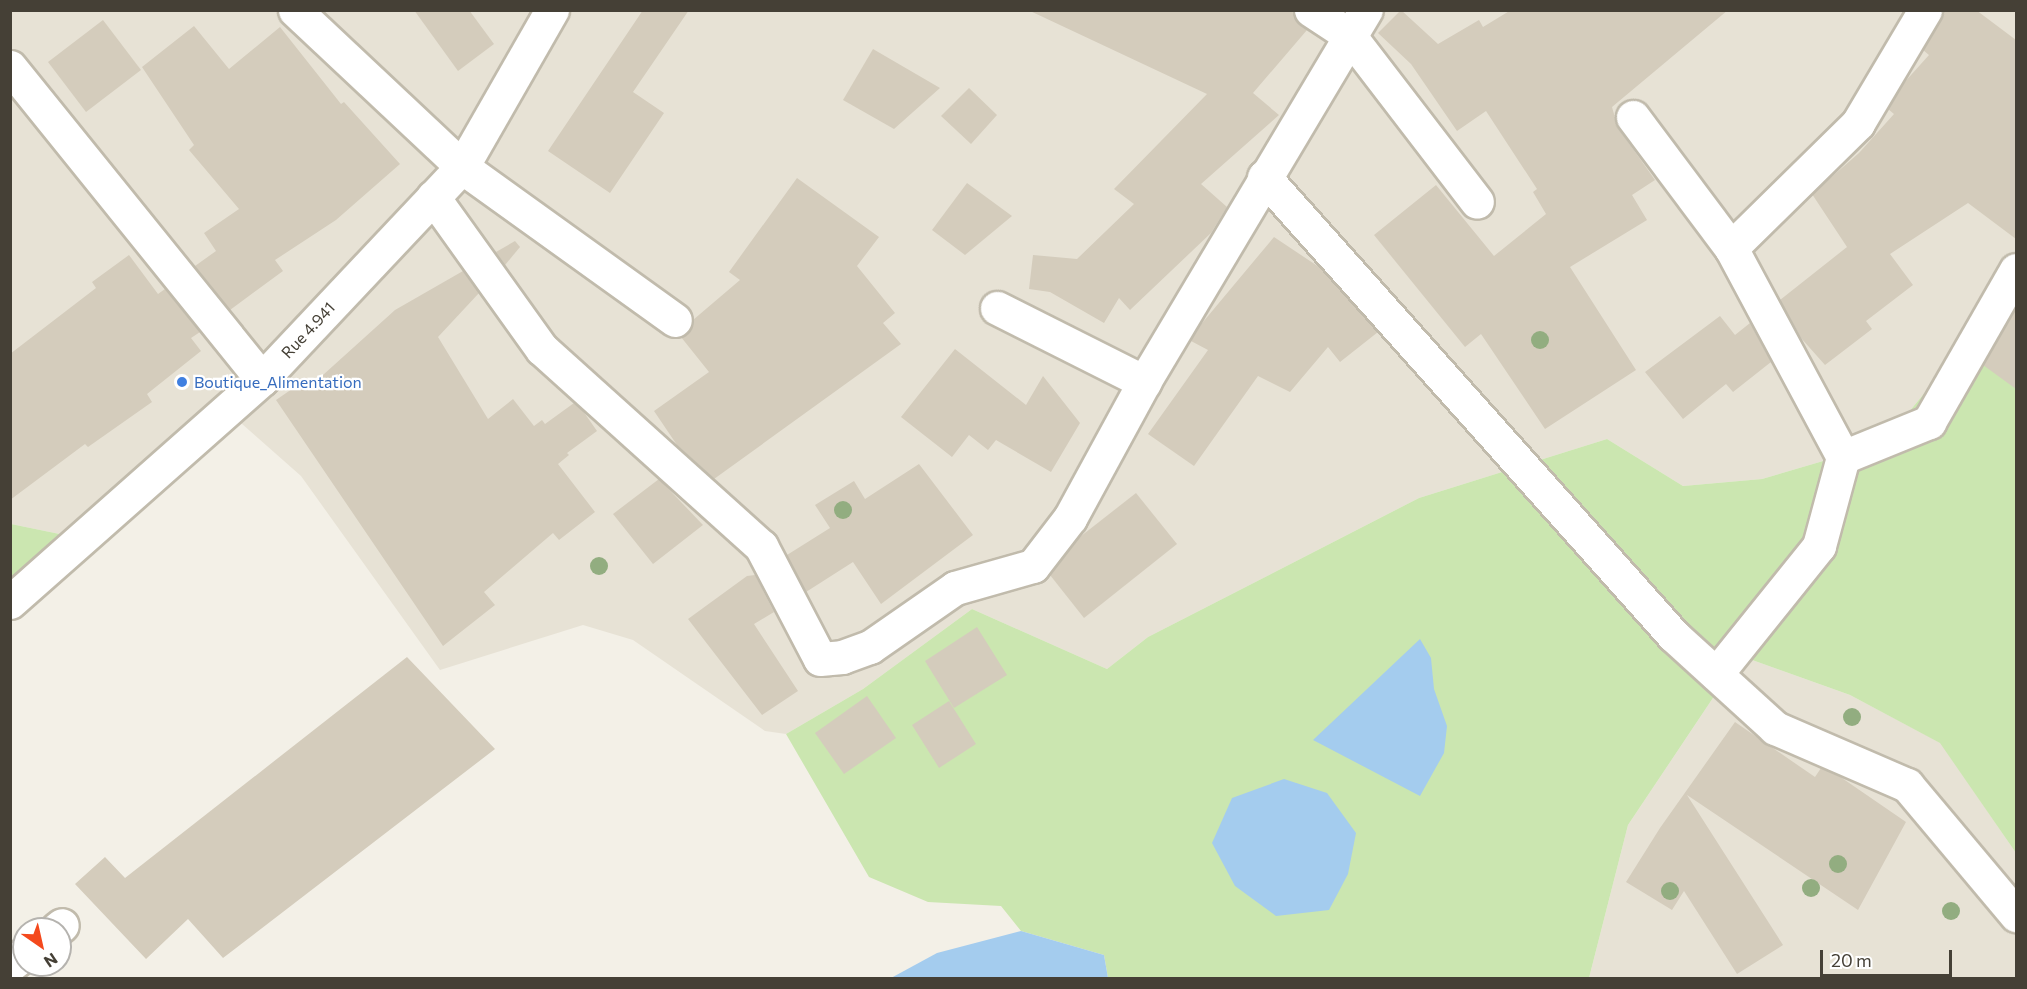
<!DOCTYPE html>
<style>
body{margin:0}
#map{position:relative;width:2027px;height:989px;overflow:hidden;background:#f3f0e7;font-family:Commissioner,sans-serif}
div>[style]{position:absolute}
.residential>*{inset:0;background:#e7e2d5}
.green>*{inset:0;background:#cbe6b0}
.water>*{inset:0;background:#a4ccee}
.building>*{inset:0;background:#d4ccbc}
.roads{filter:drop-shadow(2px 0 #c1bbac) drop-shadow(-2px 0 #c1bbac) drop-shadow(0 2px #c1bbac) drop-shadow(0 -2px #c1bbac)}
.street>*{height:33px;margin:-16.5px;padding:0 16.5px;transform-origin:16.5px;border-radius:16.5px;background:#fff}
.trees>*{width:18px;height:18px;margin:-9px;border-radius:50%;background:#92ad80}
.dots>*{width:16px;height:16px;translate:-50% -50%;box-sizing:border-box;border:3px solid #fff;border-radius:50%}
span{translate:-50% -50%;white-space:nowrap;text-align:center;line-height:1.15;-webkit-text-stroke:4.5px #fff;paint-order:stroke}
.street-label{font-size:16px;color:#454036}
.shop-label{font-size:16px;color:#366cbe}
.left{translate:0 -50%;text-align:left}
.frame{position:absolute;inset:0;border:12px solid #454036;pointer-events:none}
.north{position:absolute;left:12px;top:917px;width:60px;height:60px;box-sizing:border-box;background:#fff;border:2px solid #b5b3af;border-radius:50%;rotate:146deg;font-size:16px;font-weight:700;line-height:24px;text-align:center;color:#454036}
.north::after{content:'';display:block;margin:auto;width:21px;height:27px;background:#f4491d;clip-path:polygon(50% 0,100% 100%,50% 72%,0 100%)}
.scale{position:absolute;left:1820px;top:950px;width:132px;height:27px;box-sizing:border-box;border:3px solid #454036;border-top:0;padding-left:8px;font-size:18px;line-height:21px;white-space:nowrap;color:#454036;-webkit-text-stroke:4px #fff;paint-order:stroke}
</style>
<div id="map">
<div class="residential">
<div style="clip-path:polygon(10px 11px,2016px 11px,2016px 320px,2009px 314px,1941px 373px,1899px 424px,1847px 454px,1762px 479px,1683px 486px,1607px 439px,1419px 498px,1148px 637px,1107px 669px,972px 609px,863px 689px,786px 734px,765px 731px,633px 640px,583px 625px,440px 670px,301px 476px,233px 416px,88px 555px,79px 538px,11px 524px)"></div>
<div style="clip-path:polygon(1741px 656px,1850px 695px,1941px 743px,2016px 853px,2016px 978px,1589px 978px,1628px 825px)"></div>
</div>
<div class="green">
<div style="clip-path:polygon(2010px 314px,2016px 320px,2016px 853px,1940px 743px,1850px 695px,1741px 656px,1628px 825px,1589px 978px,1108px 978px,1104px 955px,1021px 931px,1001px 906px,928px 902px,869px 877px,786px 734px,863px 689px,972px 609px,1107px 669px,1148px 637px,1419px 498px,1607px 439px,1683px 486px,1762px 479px,1847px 454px,1899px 424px,1941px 373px)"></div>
<div style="clip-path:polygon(11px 524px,79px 538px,11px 602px)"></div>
</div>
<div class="water">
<div style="clip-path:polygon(1420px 639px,1431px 658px,1434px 689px,1447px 726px,1444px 753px,1420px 796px,1313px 740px)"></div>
<div style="clip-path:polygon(1284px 779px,1327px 793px,1356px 833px,1348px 874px,1329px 910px,1276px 916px,1235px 886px,1212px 843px,1232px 798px)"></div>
<div style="clip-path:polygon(1021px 931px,1104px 955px,1108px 978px,891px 978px,937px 953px)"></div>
</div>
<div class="building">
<div style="clip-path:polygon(414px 10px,469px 10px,494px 44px,458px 71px)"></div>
<div style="clip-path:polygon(643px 10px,689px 10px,633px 92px,664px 113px,610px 193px,548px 151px)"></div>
<div style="clip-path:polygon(1028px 10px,1291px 10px,1307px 30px,1253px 93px,1279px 115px,1201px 184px,1227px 207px,1211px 233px,1130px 310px,1119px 298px,1104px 323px,1050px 292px,1029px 289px,1033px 255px,1077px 259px,1134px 204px,1114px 189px,1207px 94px)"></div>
<div style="clip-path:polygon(1401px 10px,1438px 44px,1479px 20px,1483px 27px,1511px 10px,1728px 10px,1612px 107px,1618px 128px,1655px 180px,1632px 195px,1647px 220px,1570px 267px,1636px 370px,1545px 429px,1481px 334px,1465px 347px,1374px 235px,1436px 185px,1494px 256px,1546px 214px,1533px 192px,1537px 189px,1486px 111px,1457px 131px,1411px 64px,1378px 33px)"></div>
<div style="clip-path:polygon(1944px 10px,1976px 10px,2016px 40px,2016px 239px,1968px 203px,1890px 254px,1913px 285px,1866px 321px,1872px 329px,1825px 365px,1801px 338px,1780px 300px,1847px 247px,1812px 194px,1859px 153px,1894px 114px,1888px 109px,1902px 85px,1929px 55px,1923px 50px)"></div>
<div style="clip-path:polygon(103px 20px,141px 70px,86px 112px,48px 62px)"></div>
<div style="clip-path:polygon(194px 26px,229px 69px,280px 27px,341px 104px,344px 102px,400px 164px,336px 220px,275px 260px,283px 271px,230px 310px,195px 266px,216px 251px,204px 233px,239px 209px,189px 150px,194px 145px,142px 67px)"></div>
<div style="clip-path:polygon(873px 49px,940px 88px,894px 129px,843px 100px)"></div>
<div style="clip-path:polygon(969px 88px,997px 115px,971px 144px,941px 116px)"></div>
<div style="clip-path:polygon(797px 178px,879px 237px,857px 266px,895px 313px,883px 323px,901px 344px,714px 479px,677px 445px,654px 411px,709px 372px,681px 337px,691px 330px,693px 320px,740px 280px,729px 272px)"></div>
<div style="clip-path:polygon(967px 183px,1012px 216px,965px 255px,932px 230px)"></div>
<div style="clip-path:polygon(1274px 237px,1319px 267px,1378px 332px,1340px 362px,1328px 347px,1290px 392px,1258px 376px,1194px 466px,1148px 434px,1208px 350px,1191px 341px,1198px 328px)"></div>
<div style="clip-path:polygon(515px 241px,520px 247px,505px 265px,496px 252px)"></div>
<div style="clip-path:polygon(129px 255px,158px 294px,165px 289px,200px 332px,191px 338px,201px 351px,147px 394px,152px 402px,88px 447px,85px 444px,10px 500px,10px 354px,96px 288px,92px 282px)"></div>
<div style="clip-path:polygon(463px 271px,479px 293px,438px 337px,488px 419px,513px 399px,534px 426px,542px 420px,545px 424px,574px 403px,583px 411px,597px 431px,567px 453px,569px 455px,558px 464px,595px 512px,559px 540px,553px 533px,484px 592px,495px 605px,443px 646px,276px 400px,308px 378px,313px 384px,395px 310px)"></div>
<div style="clip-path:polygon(2016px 307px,2016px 389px,1983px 365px)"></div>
<div style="clip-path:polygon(1720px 316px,1735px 335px,1750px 323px,1771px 362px,1733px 392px,1726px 384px,1683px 419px,1645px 372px)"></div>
<div style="clip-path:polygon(955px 349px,1026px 405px,1043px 376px,1080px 423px,1051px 472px,996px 440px,988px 450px,969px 435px,952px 457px,901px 417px)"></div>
<div style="clip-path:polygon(919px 464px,973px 535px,881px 604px,853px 562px,806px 592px,787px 555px,830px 528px,815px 505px,854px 481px,865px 499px)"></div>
<div style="clip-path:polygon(659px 479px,703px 525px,653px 564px,613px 514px)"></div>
<div style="clip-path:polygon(1136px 493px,1177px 544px,1084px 618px,1050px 575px,1076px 540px)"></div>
<div style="clip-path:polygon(755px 575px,774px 612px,754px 624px,798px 691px,762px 715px,688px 619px,747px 576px)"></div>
<div style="clip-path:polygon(977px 627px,1007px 675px,954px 708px,925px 661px)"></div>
<div style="clip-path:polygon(407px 657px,495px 749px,223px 958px,188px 919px,146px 959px,75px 884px,105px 857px,125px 878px)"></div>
<div style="clip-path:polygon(867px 696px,896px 738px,844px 774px,815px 733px)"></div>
<div style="clip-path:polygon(949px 701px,976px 744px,939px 768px,912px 725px)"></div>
<div style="clip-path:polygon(1735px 722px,1815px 777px,1821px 768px,1839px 776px,1906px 822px,1858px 910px,1687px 795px,1783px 945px,1737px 974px,1684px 891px,1672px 910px,1626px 882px,1660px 828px)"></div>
</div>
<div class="roads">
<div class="street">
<div style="left:295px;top:10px;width:229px;rotate:43.2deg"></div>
<div style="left:462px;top:167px;width:262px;rotate:35.7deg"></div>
<div style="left:1311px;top:10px;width:45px;rotate:33.3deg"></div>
<div style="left:1349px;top:35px;width:210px;rotate:52.5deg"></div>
<div style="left:10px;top:67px;width:401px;rotate:51.1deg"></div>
<div style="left:1633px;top:117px;width:164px;rotate:53.2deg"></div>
<div style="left:1731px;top:248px;width:237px;rotate:61.8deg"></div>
<div style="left:1843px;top:457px;width:92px;rotate:105.1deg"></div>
<div style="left:1819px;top:546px;width:164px;rotate:128.8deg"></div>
<div style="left:1264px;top:177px;width:615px;rotate:48.23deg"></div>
<div style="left:1674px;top:636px;width:137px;rotate:42.3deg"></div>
<div style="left:1775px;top:728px;width:144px;rotate:23.4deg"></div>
<div style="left:1907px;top:785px;width:170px;rotate:50deg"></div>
<div style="left:433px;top:197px;width:187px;rotate:54.4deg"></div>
<div style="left:542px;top:349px;width:295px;rotate:42deg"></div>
<div style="left:761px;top:546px;width:127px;rotate:62.4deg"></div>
<div style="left:820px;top:659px;width:22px;rotate:-5deg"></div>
<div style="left:842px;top:657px;width:30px;rotate:-20deg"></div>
<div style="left:870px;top:647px;width:103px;rotate:-34.8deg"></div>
<div style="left:955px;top:588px;width:81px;rotate:-15.8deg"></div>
<div style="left:1033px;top:566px;width:61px;rotate:-52.4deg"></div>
<div style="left:1070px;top:518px;width:155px;rotate:-61.4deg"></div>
<div style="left:1144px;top:382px;width:433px;rotate:-59.2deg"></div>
<div style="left:1731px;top:248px;width:178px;rotate:-44.5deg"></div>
<div style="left:1858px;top:123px;width:131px;rotate:-59.3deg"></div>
<div style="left:997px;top:308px;width:165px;rotate:26.7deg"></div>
<div style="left:1843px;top:457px;width:93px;rotate:-22.1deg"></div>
<div style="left:1929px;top:422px;width:175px;rotate:-60.2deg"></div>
<div style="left:10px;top:602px;width:337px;rotate:-41.5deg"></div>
<div style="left:262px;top:379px;width:291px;rotate:-46.7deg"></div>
<div style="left:462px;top:167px;width:181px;rotate:-60.2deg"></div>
<div style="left:57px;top:929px;width:6px;rotate:-39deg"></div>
<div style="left:10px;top:965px;width:18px;rotate:-38deg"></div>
</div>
</div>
<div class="trees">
<div style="left:1540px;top:340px"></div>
<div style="left:843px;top:510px"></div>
<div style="left:599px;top:566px"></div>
<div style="left:1852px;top:717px"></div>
<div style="left:1838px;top:864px"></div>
<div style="left:1811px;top:888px"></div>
<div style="left:1670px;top:891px"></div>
<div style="left:1951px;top:911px"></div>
</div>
<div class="dots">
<div style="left:182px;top:382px;background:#3f7fe0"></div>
</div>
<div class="street-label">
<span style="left:308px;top:330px;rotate:-47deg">Rue 4.941</span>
</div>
<div class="shop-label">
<span class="left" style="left:194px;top:382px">Boutique_Alimentation</span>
</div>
<div class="frame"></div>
<div class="north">N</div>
<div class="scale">20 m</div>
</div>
